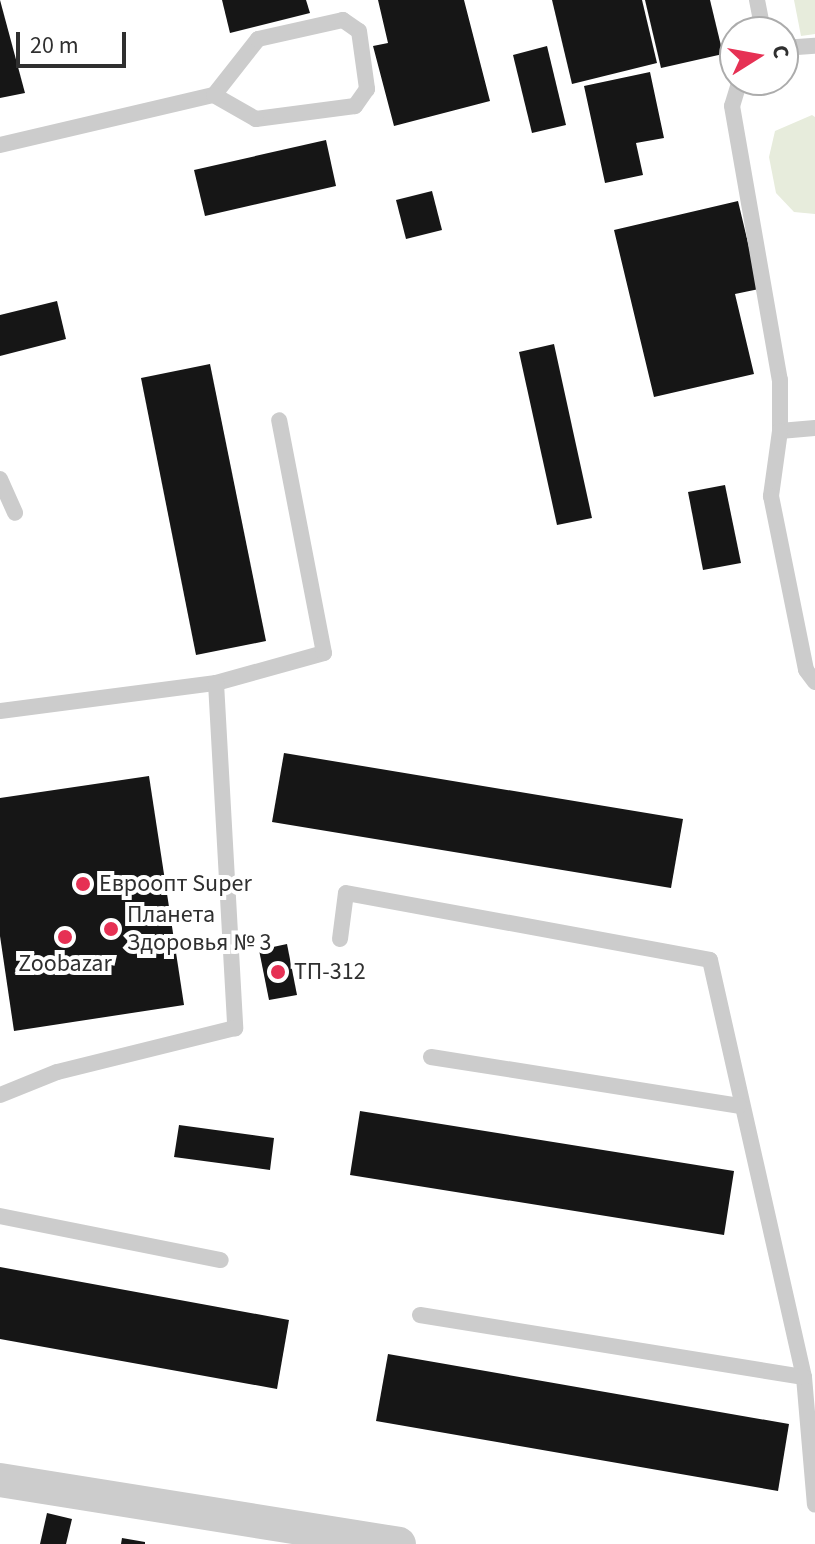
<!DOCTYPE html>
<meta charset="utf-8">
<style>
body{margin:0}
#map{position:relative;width:815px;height:1544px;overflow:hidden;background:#fff;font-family:"Source Sans 3",sans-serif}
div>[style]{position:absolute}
.green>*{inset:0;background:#e7ecdc}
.building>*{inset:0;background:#161616}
.lane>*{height:16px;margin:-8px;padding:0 8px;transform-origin:8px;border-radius:8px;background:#ccc}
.street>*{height:34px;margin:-17px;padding:0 17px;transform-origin:17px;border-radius:17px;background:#ccc}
.dots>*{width:22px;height:22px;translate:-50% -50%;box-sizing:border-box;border:4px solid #fff;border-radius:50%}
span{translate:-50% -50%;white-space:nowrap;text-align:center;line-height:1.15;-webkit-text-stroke:8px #fff;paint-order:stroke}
.poi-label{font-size:24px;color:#2f2f2f}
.left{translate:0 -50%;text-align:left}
.north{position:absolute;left:719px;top:16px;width:80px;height:80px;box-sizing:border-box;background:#fff;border:2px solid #acacac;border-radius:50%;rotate:79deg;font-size:22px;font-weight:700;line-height:32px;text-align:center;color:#2f2f2f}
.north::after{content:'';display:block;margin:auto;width:28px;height:36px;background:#e63154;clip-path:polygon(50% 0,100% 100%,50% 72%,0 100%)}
.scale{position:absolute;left:16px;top:32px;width:110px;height:36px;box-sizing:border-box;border:4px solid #2f2f2f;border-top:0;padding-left:10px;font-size:24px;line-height:28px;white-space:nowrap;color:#2f2f2f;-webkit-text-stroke:6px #fff;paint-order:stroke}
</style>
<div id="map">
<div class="green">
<div style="clip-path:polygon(794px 0,815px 0,815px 34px,801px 36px)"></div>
<div style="clip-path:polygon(812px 115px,815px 117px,815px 214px,794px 212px,776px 193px,769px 157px,775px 131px)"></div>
</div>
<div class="building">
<div style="clip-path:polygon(0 0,25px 93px,0 98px)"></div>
<div style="clip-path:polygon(222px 0,306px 0,310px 13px,230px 33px)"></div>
<div style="clip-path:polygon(378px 0,464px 0,490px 101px,394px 126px,373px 46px,388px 43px)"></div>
<div style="clip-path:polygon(552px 0,642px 0,657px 63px,572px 84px)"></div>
<div style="clip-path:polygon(645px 0,710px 0,723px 54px,661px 68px)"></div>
<div style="clip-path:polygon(547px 46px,566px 125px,532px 133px,513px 55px)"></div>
<div style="clip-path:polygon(650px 72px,664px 138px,636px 143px,643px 175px,605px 183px,584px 86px)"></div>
<div style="clip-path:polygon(326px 140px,336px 186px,205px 216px,194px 170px)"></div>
<div style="clip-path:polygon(432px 191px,442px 230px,406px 239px,396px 200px)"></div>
<div style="clip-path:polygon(738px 201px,759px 289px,735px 294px,754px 374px,654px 397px,614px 230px)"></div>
<div style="clip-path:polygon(57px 301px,66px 339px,0 356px,0 315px)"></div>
<div style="clip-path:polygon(554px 344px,592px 518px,557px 525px,519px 352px)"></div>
<div style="clip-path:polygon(210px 364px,266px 641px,196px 655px,141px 378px)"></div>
<div style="clip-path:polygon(725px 485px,741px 563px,703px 570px,688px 492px)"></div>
<div style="clip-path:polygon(284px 753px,683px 819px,671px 888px,272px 822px)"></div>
<div style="clip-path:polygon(149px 776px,184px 1005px,14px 1031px,0 936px,0 798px)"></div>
<div style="clip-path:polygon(287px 944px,297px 995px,269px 1000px,259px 950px)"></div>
<div style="clip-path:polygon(360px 1111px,734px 1171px,724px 1235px,350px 1175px)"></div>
<div style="clip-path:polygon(179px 1125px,274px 1138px,270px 1170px,174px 1157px)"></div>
<div style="clip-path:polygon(0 1267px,289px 1320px,277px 1389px,0 1339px)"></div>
<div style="clip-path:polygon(388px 1354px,789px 1424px,778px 1491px,376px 1421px)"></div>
<div style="clip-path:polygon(47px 1513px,72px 1519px,66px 1544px,40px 1544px)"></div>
<div style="clip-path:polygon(122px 1538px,145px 1542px,145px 1544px,121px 1544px)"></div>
</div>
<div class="lane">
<div style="left:757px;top:0;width:33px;rotate:79deg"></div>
<div style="left:783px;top:48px;width:32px;rotate:-4deg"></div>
<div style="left:740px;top:80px;width:27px;rotate:107deg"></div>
<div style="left:732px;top:106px;width:278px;rotate:80.1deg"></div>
<div style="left:780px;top:380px;width:51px;rotate:90deg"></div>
<div style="left:780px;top:431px;width:35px;rotate:-5deg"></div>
<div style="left:0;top:145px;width:220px;rotate:-13.2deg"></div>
<div style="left:214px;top:95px;width:71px;rotate:-51.8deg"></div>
<div style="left:258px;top:39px;width:87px;rotate:-12.6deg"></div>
<div style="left:343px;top:20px;width:19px;rotate:35deg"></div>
<div style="left:359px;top:31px;width:59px;rotate:82.1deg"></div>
<div style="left:367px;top:89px;width:21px;rotate:125deg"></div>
<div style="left:355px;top:106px;width:100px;rotate:172.5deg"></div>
<div style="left:256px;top:119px;width:48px;rotate:-150.3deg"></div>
<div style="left:780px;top:431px;width:66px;rotate:97.9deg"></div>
<div style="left:771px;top:496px;width:177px;rotate:78.6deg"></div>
<div style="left:806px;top:670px;width:15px;rotate:53deg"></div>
<div style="left:0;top:479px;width:37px;rotate:66deg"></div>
<div style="left:216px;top:683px;width:112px;rotate:-15.5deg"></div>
<div style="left:324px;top:653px;width:237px;rotate:-100.9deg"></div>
<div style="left:0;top:711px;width:218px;rotate:-7.4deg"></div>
<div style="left:216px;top:683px;width:346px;rotate:86.8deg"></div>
<div style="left:235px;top:1028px;width:183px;rotate:166.1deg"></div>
<div style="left:57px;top:1072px;width:61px;rotate:158deg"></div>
<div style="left:340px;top:939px;width:46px;rotate:-82.6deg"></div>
<div style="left:346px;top:893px;width:370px;rotate:10.4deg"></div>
<div style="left:710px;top:960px;width:427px;rotate:77.3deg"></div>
<div style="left:804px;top:1377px;width:128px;rotate:85.1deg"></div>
<div style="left:431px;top:1057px;width:312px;rotate:9deg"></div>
<div style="left:0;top:1216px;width:225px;rotate:11.3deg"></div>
<div style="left:420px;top:1315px;width:389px;rotate:9.2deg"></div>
</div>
<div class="street">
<div style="left:0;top:1480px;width:404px;rotate:9.1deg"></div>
</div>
<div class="dots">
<div style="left:83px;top:884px;background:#e63154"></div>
<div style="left:111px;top:929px;background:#e63154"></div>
<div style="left:65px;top:937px;background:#e63154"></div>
<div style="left:278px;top:972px;background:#e63154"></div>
</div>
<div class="poi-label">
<span class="left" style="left:99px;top:884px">Евроопт Super</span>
<span class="left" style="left:127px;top:929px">Планета<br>Здоровья № 3</span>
<span style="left:65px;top:964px">Zoobazar</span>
<span class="left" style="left:294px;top:972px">ТП-312</span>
</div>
<div class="north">С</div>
<div class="scale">20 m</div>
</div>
